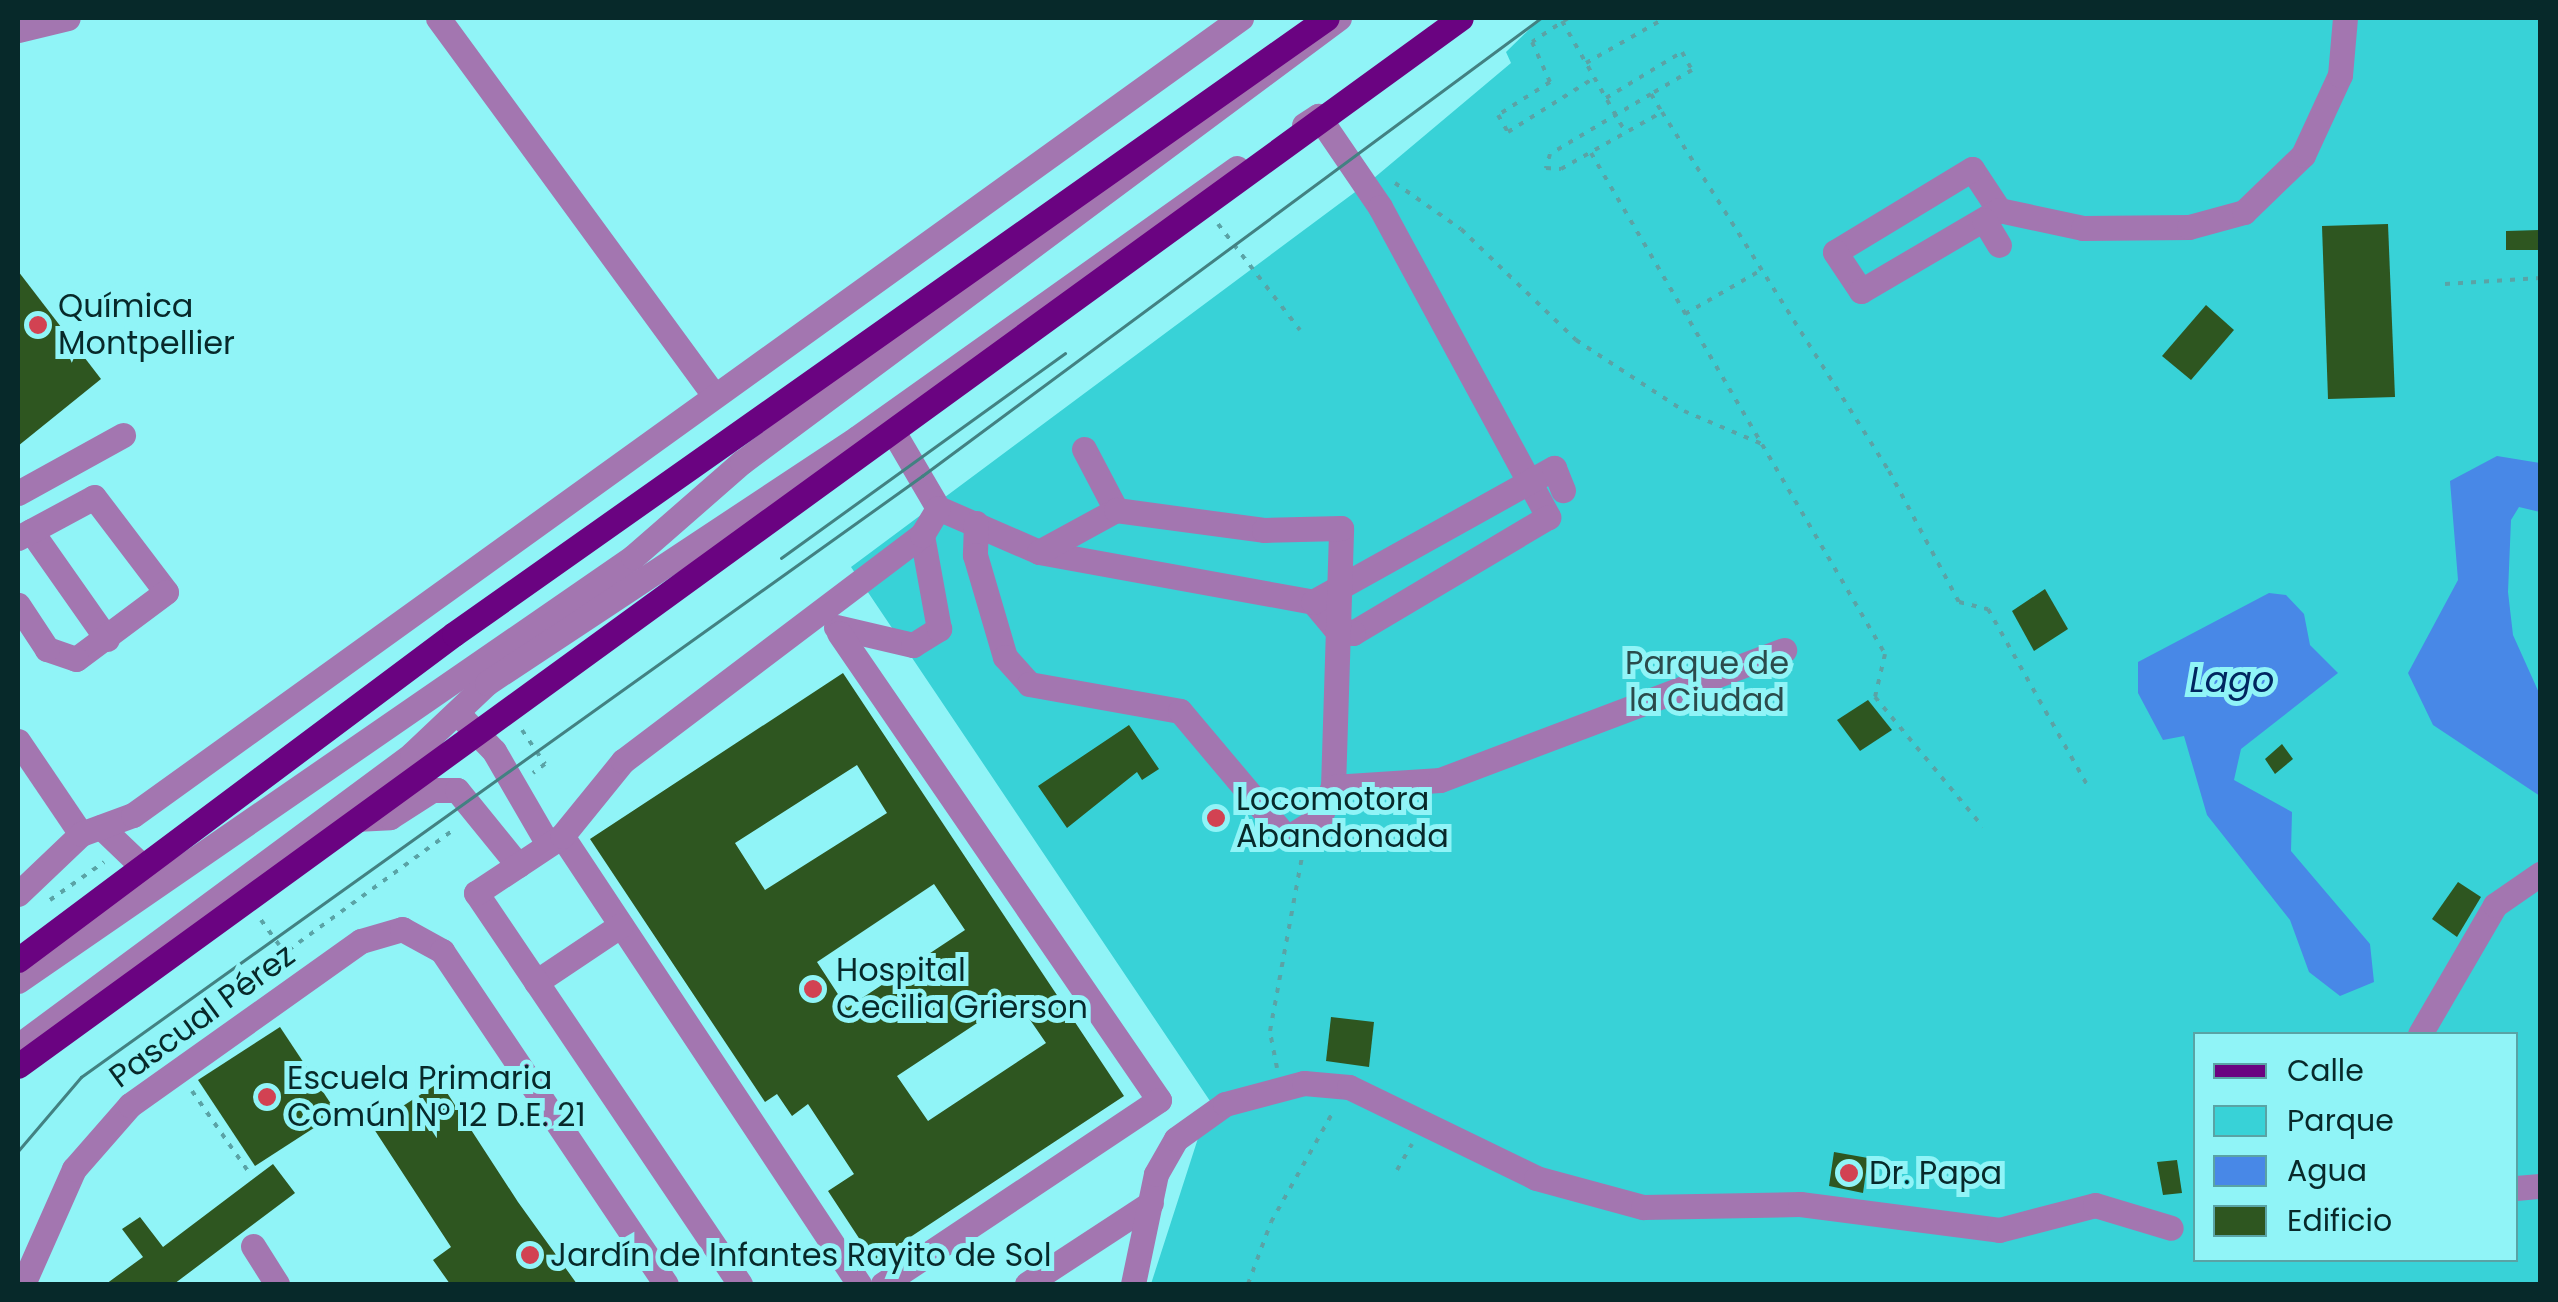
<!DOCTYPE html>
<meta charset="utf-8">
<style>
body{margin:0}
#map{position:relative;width:2558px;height:1302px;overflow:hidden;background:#90f4f7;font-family:Poppins,sans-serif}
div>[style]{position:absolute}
.green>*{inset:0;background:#38d2d7}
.water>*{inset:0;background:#4888e7}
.building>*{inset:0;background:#2e5620}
.path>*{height:4px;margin-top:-2px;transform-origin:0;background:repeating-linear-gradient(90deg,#5aa3a6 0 5px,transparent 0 13px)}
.minor>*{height:25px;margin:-12.5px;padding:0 12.5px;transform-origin:12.5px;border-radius:12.5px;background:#a376b0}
.major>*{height:25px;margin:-12.5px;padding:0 12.5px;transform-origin:12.5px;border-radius:12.5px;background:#6a0381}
.tram>*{height:2.5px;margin:-1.25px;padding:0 1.25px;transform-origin:1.25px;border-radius:1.25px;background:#428182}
.dots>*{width:28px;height:28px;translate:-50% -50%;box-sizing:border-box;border:5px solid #90f4f7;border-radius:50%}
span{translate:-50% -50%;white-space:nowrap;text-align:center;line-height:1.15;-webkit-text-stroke:10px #90f4f7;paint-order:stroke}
.poi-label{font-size:32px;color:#07292a}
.left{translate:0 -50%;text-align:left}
.park-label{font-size:32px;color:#2b4b4c}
.street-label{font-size:32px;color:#07292a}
.water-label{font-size:35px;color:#002660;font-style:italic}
.frame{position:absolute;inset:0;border:20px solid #07292a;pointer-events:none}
.legend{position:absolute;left:2193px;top:1032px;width:325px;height:230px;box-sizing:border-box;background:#90f4f7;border:2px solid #59a3a5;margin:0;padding:12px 18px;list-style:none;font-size:30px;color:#07292a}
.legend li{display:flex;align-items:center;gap:20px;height:50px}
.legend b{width:50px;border:2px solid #59a3a5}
</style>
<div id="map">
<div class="green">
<div style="clip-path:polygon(evenodd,1541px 18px,2540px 18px,2540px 1284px,1151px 1284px,1210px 1101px,851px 567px,1374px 178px,1511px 63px,1506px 52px,1541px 18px,2196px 1034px,2516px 1034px,2516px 1260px,2196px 1260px,2196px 1034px)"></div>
</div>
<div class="water">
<div style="clip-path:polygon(2497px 456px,2540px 463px,2540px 512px,2519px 507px,2511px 520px,2508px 592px,2513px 635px,2540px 695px,2540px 796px,2433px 725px,2408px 673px,2458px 580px,2450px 481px)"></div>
<div style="clip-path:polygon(2269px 593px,2286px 595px,2304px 614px,2310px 645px,2338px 673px,2241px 749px,2234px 780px,2292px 812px,2291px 851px,2370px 944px,2374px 982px,2340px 996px,2309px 972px,2290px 920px,2207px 815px,2184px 736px,2163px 740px,2138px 693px,2138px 662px)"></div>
</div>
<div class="building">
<div style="clip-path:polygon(2388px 224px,2395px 397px,2328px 399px,2322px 226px)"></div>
<div style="clip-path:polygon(2539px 230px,2539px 250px,2506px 250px,2506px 231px)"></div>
<div style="clip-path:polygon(18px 271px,101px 379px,18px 446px)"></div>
<div style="clip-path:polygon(2206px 305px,2234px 330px,2191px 380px,2162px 356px)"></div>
<div style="clip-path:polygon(2045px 589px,2068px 629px,2034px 651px,2012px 611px)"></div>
<div style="clip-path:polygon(evenodd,843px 673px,1124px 1096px,874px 1261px,828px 1191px,854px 1174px,808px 1104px,792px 1116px,777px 1094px,765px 1102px,590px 839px,843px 673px,857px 765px,887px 813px,765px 890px,735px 843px,857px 765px,843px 673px,934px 884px,965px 930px,847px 1008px,817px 962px,934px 884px,843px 673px,1015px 998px,1046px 1043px,928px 1121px,897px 1076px,1015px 998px)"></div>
<div style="clip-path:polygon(1868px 700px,1892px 730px,1860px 751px,1837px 720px)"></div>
<div style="clip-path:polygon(1129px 725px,1159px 769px,1142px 780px,1137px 772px,1067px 828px,1038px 786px)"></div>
<div style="clip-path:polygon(2282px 744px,2293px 759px,2275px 774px,2265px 759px)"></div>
<div style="clip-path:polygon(2458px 882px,2481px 897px,2457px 937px,2432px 919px)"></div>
<div style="clip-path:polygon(1331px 1017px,1374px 1022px,1369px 1067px,1326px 1061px)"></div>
<div style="clip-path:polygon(280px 1027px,337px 1113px,255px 1166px,198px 1080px)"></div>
<div style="clip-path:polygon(440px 1082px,518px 1202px,577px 1284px,450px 1284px,433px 1260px,451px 1247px,372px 1126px)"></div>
<div style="clip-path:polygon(1834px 1152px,1868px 1158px,1863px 1193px,1829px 1186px)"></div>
<div style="clip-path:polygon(2177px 1160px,2182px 1193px,2163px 1195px,2157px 1162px)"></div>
<div style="clip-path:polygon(273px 1164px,295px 1193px,174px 1284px,106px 1284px,143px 1257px,122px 1229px,140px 1217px,163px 1247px)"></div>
</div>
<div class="path">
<div style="left:1568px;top:18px;width:43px;rotate:146.3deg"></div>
<div style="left:1532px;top:42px;width:44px;rotate:65.8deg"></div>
<div style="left:1550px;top:82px;width:62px;rotate:147.6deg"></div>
<div style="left:1498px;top:115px;width:20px;rotate:60deg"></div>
<div style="left:1508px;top:132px;width:102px;rotate:-32.1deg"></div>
<div style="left:1613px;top:18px;width:15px"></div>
<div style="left:1562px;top:21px;width:129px;rotate:60.3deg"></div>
<div style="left:1586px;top:63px;width:91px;rotate:-29.7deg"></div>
<div style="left:1651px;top:94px;width:117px;rotate:149.3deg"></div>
<div style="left:1550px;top:154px;width:15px;rotate:106deg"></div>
<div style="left:1546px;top:168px;width:15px;rotate:4deg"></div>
<div style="left:1561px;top:169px;width:116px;rotate:-29.4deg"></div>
<div style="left:1662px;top:112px;width:425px;rotate:57.7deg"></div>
<div style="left:1889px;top:471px;width:149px;rotate:61.9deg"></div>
<div style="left:1959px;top:602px;width:30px;rotate:14deg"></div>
<div style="left:1988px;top:609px;width:202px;rotate:60.6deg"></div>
<div style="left:1606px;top:98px;width:89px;rotate:-31.2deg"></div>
<div style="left:1682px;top:52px;width:21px;rotate:61deg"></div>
<div style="left:1692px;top:70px;width:48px;rotate:149.7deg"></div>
<div style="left:1651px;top:94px;width:21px;rotate:59deg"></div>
<div style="left:1591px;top:153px;width:581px;rotate:59.59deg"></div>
<div style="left:1885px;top:654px;width:44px;rotate:103.1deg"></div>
<div style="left:1875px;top:697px;width:169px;rotate:50.3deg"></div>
<div style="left:1395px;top:183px;width:80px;rotate:34.9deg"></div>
<div style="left:1461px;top:229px;width:160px;rotate:44deg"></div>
<div style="left:1576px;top:340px;width:129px;rotate:33.3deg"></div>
<div style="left:1684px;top:411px;width:85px;rotate:22.9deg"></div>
<div style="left:1218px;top:224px;width:134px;rotate:52.3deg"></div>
<div style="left:2445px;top:284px;width:95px;rotate:-3.6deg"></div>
<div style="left:1685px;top:314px;width:90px;rotate:-30deg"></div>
<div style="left:522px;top:730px;width:41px;rotate:55.9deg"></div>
<div style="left:545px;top:764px;width:15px;rotate:143deg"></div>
<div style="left:50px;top:900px;width:66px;rotate:-35.1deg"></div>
<div style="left:261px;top:920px;width:41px;rotate:54deg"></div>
<div style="left:257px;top:973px;width:246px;rotate:-36.1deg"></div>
<div style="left:1277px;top:1068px;width:38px;rotate:-101deg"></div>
<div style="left:1270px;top:1031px;width:178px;rotate:-79.6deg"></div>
<div style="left:192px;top:1091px;width:98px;rotate:55deg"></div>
<div style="left:1397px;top:1170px;width:30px;rotate:-60deg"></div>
<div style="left:1248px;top:1284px;width:66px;rotate:-69.6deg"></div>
<div style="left:1271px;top:1222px;width:126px;rotate:-60.6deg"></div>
</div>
<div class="minor">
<div style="left:438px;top:18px;width:466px;rotate:53.8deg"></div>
<div style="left:18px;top:30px;width:51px;rotate:-13.5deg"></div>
<div style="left:1304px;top:125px;width:17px;rotate:-33deg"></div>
<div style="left:1318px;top:116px;width:110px;rotate:55.7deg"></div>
<div style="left:1380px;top:207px;width:353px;rotate:61.5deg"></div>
<div style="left:1548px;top:517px;width:227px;rotate:149.3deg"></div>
<div style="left:1353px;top:633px;width:20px;rotate:-162deg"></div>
<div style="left:1334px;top:627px;width:33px;rotate:-130deg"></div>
<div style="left:1999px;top:210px;width:49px;rotate:-123.4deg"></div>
<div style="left:1972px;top:169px;width:160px;rotate:148.8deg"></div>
<div style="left:1835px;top:252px;width:47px;rotate:56.3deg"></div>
<div style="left:1861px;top:291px;width:160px;rotate:-30.4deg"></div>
<div style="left:1999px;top:210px;width:86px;rotate:12.1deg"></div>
<div style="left:2083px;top:228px;width:106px;rotate:-0.5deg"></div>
<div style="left:2189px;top:227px;width:57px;rotate:-15.3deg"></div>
<div style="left:2244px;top:212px;width:82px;rotate:-44deg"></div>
<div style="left:2303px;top:155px;width:88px;rotate:-65.2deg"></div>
<div style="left:2340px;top:75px;width:57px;rotate:-85deg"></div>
<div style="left:1984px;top:220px;width:29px;rotate:59deg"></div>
<div style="left:894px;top:433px;width:87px;rotate:59.6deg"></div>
<div style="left:938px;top:508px;width:110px;rotate:23.5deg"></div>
<div style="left:1039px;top:552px;width:279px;rotate:10.3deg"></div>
<div style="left:1313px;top:602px;width:276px;rotate:-29.1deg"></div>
<div style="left:1554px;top:468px;width:24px;rotate:68deg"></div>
<div style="left:1084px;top:449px;width:69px;rotate:62.3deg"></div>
<div style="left:18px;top:493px;width:120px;rotate:-28.9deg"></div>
<div style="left:976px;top:523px;width:32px;rotate:92deg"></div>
<div style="left:975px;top:555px;width:106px;rotate:73.6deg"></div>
<div style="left:1005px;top:657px;width:36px;rotate:48deg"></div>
<div style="left:1029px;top:684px;width:153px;rotate:10.1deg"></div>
<div style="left:1180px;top:711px;width:166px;rotate:49.9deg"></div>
<div style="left:1287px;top:838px;width:39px;rotate:-32deg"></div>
<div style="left:1320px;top:817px;width:33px;rotate:-67deg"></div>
<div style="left:1333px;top:787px;width:259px;rotate:-88.2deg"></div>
<div style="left:31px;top:531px;width:132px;rotate:54.9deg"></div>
<div style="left:18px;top:538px;width:86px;rotate:-28.3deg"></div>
<div style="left:94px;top:497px;width:119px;rotate:52.8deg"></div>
<div style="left:166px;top:592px;width:112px;rotate:143.3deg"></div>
<div style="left:76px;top:659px;width:31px;rotate:-161deg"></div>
<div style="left:47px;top:649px;width:53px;rotate:-123.4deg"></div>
<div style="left:1039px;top:552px;width:88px;rotate:-28.6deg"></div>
<div style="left:1116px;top:510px;width:149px;rotate:7.7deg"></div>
<div style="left:1264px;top:530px;width:77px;rotate:-1.5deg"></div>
<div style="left:836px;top:627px;width:79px;rotate:13.2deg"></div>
<div style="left:913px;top:645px;width:31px;rotate:-32deg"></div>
<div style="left:939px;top:629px;width:96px;rotate:-100.3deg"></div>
<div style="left:839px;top:633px;width:566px;rotate:55.58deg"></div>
<div style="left:1159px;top:1100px;width:332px;rotate:146.3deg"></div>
<div style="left:464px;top:720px;width:43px;rotate:45.9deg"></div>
<div style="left:494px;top:751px;width:108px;rotate:59.9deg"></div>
<div style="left:18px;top:741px;width:112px;rotate:55.9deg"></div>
<div style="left:1333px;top:787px;width:107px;rotate:-3.7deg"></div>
<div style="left:1440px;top:780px;width:368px;rotate:-20.7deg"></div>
<div style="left:355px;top:819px;width:35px;rotate:-3deg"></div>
<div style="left:390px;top:817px;width:50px;rotate:-32.7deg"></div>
<div style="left:432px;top:790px;width:25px"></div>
<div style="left:457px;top:790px;width:97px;rotate:50.9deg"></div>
<div style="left:101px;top:827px;width:61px;rotate:43.7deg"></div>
<div style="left:562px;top:836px;width:538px;rotate:56.46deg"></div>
<div style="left:18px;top:894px;width:87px;rotate:-43.6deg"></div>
<div style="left:81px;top:834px;width:55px;rotate:-20.1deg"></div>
<div style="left:133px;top:815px;width:1365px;rotate:-35.73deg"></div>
<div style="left:18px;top:981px;width:747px;rotate:-34.58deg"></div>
<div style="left:633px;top:557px;width:145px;rotate:-41.1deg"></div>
<div style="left:742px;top:462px;width:744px;rotate:-36.64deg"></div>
<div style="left:536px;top:982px;width:102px;rotate:-33.8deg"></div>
<div style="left:2420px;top:1034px;width:149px;rotate:-59.8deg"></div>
<div style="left:2495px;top:905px;width:55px;rotate:-34.6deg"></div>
<div style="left:18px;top:1046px;width:490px;rotate:-36.5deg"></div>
<div style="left:412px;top:754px;width:103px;rotate:-43.4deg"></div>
<div style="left:487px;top:683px;width:444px;rotate:-33.5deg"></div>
<div style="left:857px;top:438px;width:466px;rotate:-35.4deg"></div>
<div style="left:2516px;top:1188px;width:24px;rotate:-5deg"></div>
<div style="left:253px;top:1246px;width:45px;rotate:57.7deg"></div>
<div style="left:23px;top:1284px;width:126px;rotate:-66.1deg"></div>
<div style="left:74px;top:1169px;width:85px;rotate:-48.8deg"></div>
<div style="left:130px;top:1105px;width:283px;rotate:-35.4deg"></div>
<div style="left:361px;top:941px;width:43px;rotate:-16.3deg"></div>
<div style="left:402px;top:929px;width:46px;rotate:28.8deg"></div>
<div style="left:442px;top:951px;width:401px;rotate:56.1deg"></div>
<div style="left:740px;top:1284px;width:472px;rotate:-124deg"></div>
<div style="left:476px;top:893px;width:103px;rotate:-33.5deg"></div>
<div style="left:562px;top:836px;width:97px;rotate:-50.9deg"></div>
<div style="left:623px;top:761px;width:375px;rotate:-37.1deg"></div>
<div style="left:922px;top:535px;width:31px;rotate:-59deg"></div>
<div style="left:1027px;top:1284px;width:148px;rotate:-33.2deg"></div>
<div style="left:1133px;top:1284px;width:112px;rotate:-78.2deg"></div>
<div style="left:1156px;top:1174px;width:40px;rotate:-60.3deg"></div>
<div style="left:1176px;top:1139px;width:60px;rotate:-35.5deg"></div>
<div style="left:1225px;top:1104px;width:82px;rotate:-14.9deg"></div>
<div style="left:1304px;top:1083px;width:45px;rotate:5.1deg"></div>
<div style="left:1349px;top:1087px;width:208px;rotate:25.9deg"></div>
<div style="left:1536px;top:1178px;width:111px;rotate:15.2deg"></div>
<div style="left:1643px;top:1207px;width:157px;rotate:-1.1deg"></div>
<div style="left:1800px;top:1204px;width:201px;rotate:7.4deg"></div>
<div style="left:1999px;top:1230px;width:99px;rotate:-14.6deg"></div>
<div style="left:2095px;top:1205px;width:79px;rotate:16.8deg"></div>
</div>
<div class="major">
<div style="left:18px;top:960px;width:544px;rotate:-36.79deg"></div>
<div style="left:454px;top:634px;width:1068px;rotate:-35.21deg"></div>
<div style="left:18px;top:1066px;width:1783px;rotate:-35.99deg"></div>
</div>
<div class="tram">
<div style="left:781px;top:558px;width:350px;rotate:-35.8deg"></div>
<div style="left:18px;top:1151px;width:97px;rotate:-49.6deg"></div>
<div style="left:81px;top:1077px;width:1034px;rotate:-35.55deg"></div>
<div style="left:922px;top:476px;width:770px;rotate:-36.5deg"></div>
</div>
<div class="dots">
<div style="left:38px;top:325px;background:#d24252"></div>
<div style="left:1216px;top:818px;background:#d24252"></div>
<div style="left:813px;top:989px;background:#d24252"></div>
<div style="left:267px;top:1097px;background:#d24252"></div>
<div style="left:1849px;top:1173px;background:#d24252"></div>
<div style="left:530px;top:1255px;background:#d24252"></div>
</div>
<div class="poi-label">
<span class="left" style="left:58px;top:325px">Química<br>Montpellier</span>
<span class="left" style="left:1236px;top:818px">Locomotora<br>Abandonada</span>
<span class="left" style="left:836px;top:989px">Hospital<br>Cecilia Grierson</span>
<span class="left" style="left:287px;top:1097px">Escuela Primaria<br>Común N° 12 D.E. 21</span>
<span class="left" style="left:1869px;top:1173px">Dr. Papa</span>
<span class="left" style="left:550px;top:1255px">Jardín de Infantes Rayito de Sol</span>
</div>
<div class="park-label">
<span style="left:1707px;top:682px">Parque de<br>la Ciudad</span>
</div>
<div class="street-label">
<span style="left:202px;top:1016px;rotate:-36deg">Pascual Pérez</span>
</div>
<div class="water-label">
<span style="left:2232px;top:680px">Lago</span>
</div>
<div class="frame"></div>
<ul class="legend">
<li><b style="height:12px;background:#6a0381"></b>Calle</li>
<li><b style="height:28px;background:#38d2d7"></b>Parque</li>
<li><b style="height:28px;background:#4888e7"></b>Agua</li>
<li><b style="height:28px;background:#2e5620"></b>Edificio</li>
</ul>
</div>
